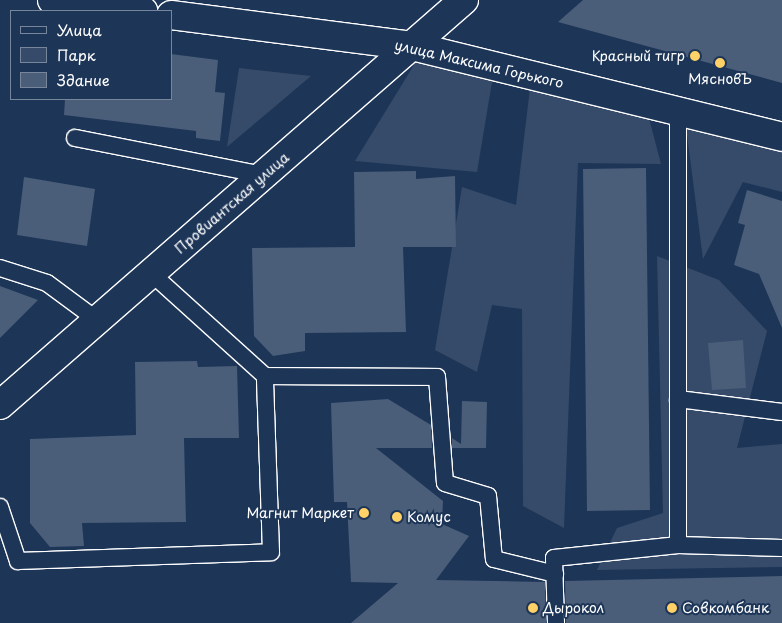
<!DOCTYPE html>
<meta charset="utf-8">
<style>
body{margin:0}
#map{position:relative;width:782px;height:623px;overflow:hidden;background:#1d3557;font-family:"Playpen Sans",sans-serif}
div>[style]{position:absolute}
.green>*{inset:0;background:#364b69}
.building>*{inset:0;background:#4a5d79}
.roads{filter:drop-shadow(1px 0 #fff) drop-shadow(-1px 0 #fff) drop-shadow(0 1px #fff) drop-shadow(0 -1px #fff)}
.lane>*{height:16px;margin:-8px;padding:0 8px;transform-origin:8px;border-radius:8px;background:#1d3557}
.street>*{height:28px;margin:-14px;padding:0 14px;transform-origin:14px;border-radius:14px;background:#1d3557}
.secondary>*{height:28px;margin:-14px;padding:0 14px;transform-origin:14px;border-radius:14px;background:#1d3557}
.dots>*{width:14px;height:14px;translate:-50% -50%;box-sizing:border-box;border:2px solid #1d3557;border-radius:50%}
span{translate:-50% -50%;white-space:nowrap;text-align:center;line-height:1.15;-webkit-text-stroke:4px #1d3557;paint-order:stroke}
.poi-label{font-size:14px;color:#fff}
.right{translate:-100% -50%;text-align:right}
.left{translate:0 -50%;text-align:left}
.street-label{font-size:14px;color:#fff}
.legend{position:absolute;left:10px;top:10px;width:162px;height:90px;box-sizing:border-box;background:#1d3557;border:1px solid #77869a;margin:0;padding:6px 9px;list-style:none;font-size:15px;color:#fff}
.legend li{display:flex;align-items:center;gap:10px;height:25px}
.legend b{width:25px;border:1px solid #77869a}
</style>
<div id="map">
<div class="green">
<div style="clip-path:polygon(417px 60px,493px 76px,477px 172px,355px 161px)"></div>
<div style="clip-path:polygon(239px 68px,311px 76px,227px 147px)"></div>
<div style="clip-path:polygon(530px 88px,649px 118px,661px 164px,578px 163px,564px 528px,523px 506px,522px 309px,492px 305px,477px 372px,435px 350px,462px 187px,516px 205px)"></div>
<div style="clip-path:polygon(686px 127px,782px 151px,782px 192px,743px 182px,703px 259px)"></div>
<div style="clip-path:polygon(657px 256px,719px 280px,767px 331px,737px 448px,782px 444px,782px 567px,597px 570px,617px 528px,663px 513px)"></div>
</div>
<div class="building">
<div style="clip-path:polygon(583px 0,782px 0,782px 83px,558px 22px)"></div>
<div style="clip-path:polygon(171px 54px,218px 60px,215px 92px,225px 93px,220px 141px,196px 138px,196px 131px,64px 115px,65px 99px,171px 99px)"></div>
<div style="clip-path:polygon(646px 168px,650px 510px,587px 511px,583px 169px)"></div>
<div style="clip-path:polygon(416px 171px,416px 179px,455px 176px,456px 247px,403px 247px,406px 332px,305px 333px,305px 351px,273px 356px,254px 336px,252px 248px,355px 247px,354px 172px)"></div>
<div style="clip-path:polygon(24px 177px,95px 189px,87px 246px,17px 235px)"></div>
<div style="clip-path:polygon(747px 190px,782px 201px,782px 328px,759px 274px,734px 265px,745px 225px,738px 223px)"></div>
<div style="clip-path:polygon(0 286px,38px 300px,0 338px)"></div>
<div style="clip-path:polygon(743px 340px,746px 388px,712px 390px,708px 343px)"></div>
<div style="clip-path:polygon(197px 361px,198px 367px,237px 366px,239px 438px,184px 438px,186px 522px,82px 523px,84px 546px,50px 547px,30px 523px,30px 439px,136px 435px,135px 362px)"></div>
<div style="clip-path:polygon(388px 399px,431px 425px,432px 448px,376px 448px,443px 501px,442px 524px,469px 536px,436px 580px,545px 582px,546px 623px,351px 623px,398px 583px,351px 582px,347px 502px,334px 502px,331px 403px)"></div>
<div style="clip-path:polygon(462px 401px,487px 402px,486px 448px,452px 448px,452px 438px,461px 444px)"></div>
<div style="clip-path:polygon(782px 576px,782px 623px,566px 623px,565px 581px)"></div>
</div>
<div class="roads">
<div class="lane">
<div style="left:75px;top:138px;width:192px;rotate:11.1deg"></div>
<div style="left:0;top:268px;width:49px;rotate:17.7deg"></div>
<div style="left:47px;top:283px;width:62px;rotate:36.5deg"></div>
<div style="left:151px;top:273px;width:154px;rotate:42.1deg"></div>
<div style="left:265px;top:376px;width:172px;rotate:0.3deg"></div>
<div style="left:437px;top:377px;width:106px;rotate:85.7deg"></div>
<div style="left:445px;top:483px;width:45px;rotate:16.8deg"></div>
<div style="left:488px;top:496px;width:63px;rotate:84.6deg"></div>
<div style="left:494px;top:559px;width:63px;rotate:13.8deg"></div>
<div style="left:678px;top:399px;width:105px;rotate:7.1deg"></div>
<div style="left:0;top:507px;width:57px;rotate:71.6deg"></div>
<div style="left:18px;top:561px;width:253px;rotate:-2deg"></div>
<div style="left:271px;top:552px;width:176px;rotate:-92deg"></div>
<div style="left:678px;top:545px;width:104px;rotate:1.7deg"></div>
<div style="left:556px;top:623px;width:65px;rotate:-91.8deg"></div>
<div style="left:554px;top:558px;width:125px;rotate:-6deg"></div>
<div style="left:678px;top:545px;width:434px;rotate:-90deg"></div>
</div>
<div class="street">
<div style="left:0;top:405px;width:616px;rotate:-41.12deg"></div>
</div>
<div class="secondary">
<div style="left:52px;top:0;width:92px;rotate:6.9deg"></div>
<div style="left:171px;top:15px;width:243px;rotate:7.3deg"></div>
<div style="left:412px;top:46px;width:381px;rotate:13.8deg"></div>
</div>
</div>
<div class="dots">
<div style="left:695px;top:56px;background:#ffd166"></div>
<div style="left:720px;top:63px;background:#ffd166"></div>
<div style="left:364px;top:513px;background:#ffd166"></div>
<div style="left:397px;top:517px;background:#ffd166"></div>
<div style="left:533px;top:608px;background:#ffd166"></div>
<div style="left:672px;top:608px;background:#ffd166"></div>
</div>
<div class="poi-label">
<span class="right" style="left:685px;top:56px">Красный тигр</span>
<span style="left:720px;top:79px">МясновЪ</span>
<span class="right" style="left:354px;top:513px">Магнит Маркет</span>
<span class="left" style="left:407px;top:517px">Комус</span>
<span class="left" style="left:543px;top:608px">Дырокол</span>
<span class="left" style="left:682px;top:608px">Совкомбанк</span>
</div>
<div class="street-label">
<span style="left:479px;top:64px;rotate:13deg">улица Максима Горького</span>
<span style="left:232px;top:203px;rotate:-41deg">Провиантская улица</span>
</div>
<ul class="legend">
<li><b style="height:6px;background:#1d3557"></b>Улица</li>
<li><b style="height:14px;background:#364b69"></b>Парк</li>
<li><b style="height:14px;background:#4a5d79"></b>Здание</li>
</ul>
</div>
